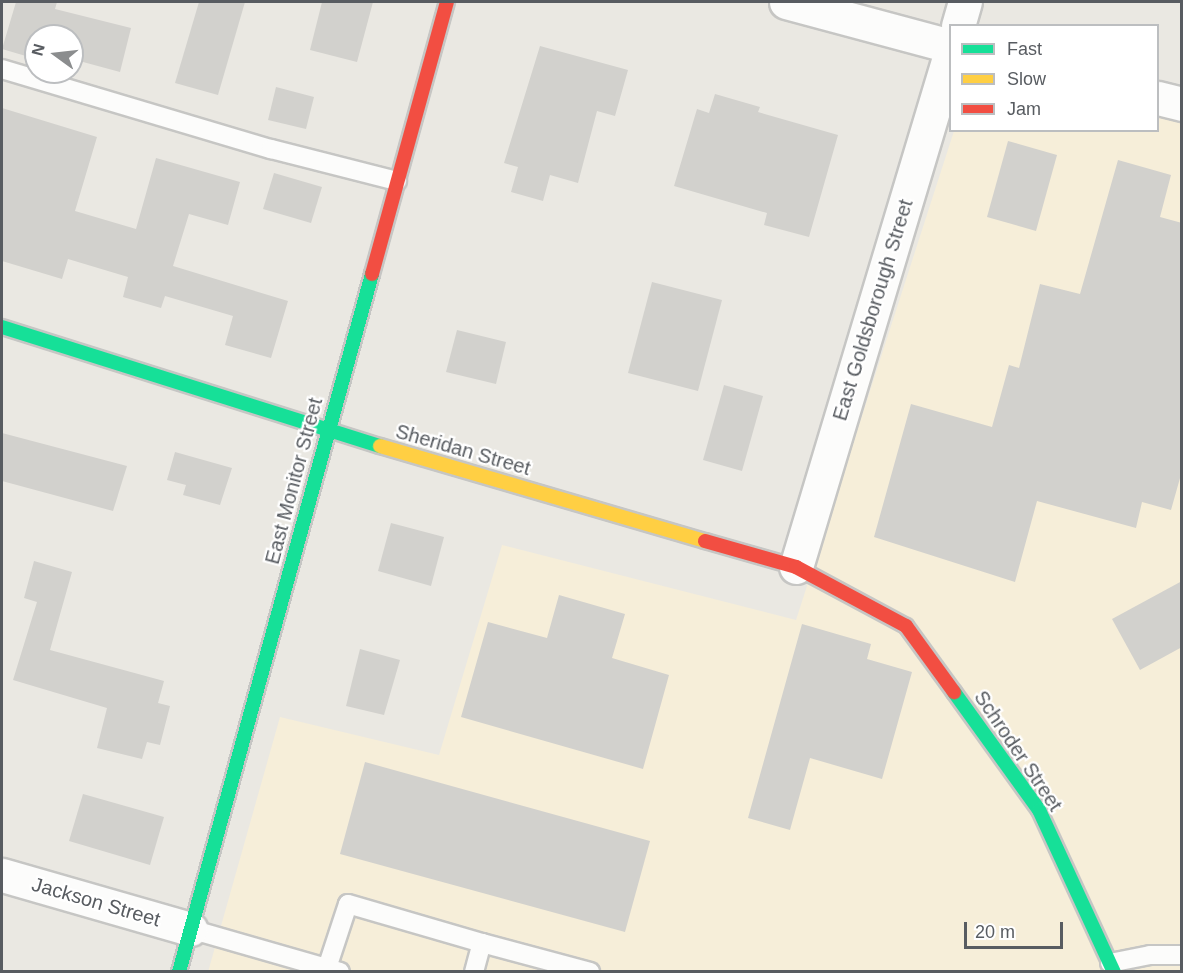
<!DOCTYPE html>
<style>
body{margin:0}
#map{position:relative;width:1183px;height:973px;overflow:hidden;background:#eae8e2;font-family:Helvetica,sans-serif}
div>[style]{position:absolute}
.commercial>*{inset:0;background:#f6eed9}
.building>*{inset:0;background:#d2d1cd}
.roads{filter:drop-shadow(2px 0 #c6c6c4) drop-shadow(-2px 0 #c6c6c4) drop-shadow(0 2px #c6c6c4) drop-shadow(0 -2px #c6c6c4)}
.lane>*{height:18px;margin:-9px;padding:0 9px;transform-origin:9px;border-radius:9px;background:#fcfcfb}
.street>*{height:33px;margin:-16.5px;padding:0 16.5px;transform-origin:16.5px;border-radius:16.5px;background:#fcfcfb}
.fast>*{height:14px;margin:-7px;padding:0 7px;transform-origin:7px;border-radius:7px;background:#16e098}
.slow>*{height:14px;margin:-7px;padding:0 7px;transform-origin:7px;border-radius:7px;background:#ffcf43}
.jam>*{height:14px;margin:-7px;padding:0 7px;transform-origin:7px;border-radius:7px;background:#f24e42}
span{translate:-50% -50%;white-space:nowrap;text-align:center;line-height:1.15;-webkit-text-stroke:4.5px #fff;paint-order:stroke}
.street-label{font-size:20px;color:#585c61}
.frame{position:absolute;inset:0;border:3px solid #585c61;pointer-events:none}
.legend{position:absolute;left:949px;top:24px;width:210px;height:108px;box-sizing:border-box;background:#fff;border:2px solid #bcbec0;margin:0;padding:8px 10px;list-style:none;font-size:18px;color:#585c61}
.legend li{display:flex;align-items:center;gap:12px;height:30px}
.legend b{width:30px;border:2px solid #bcbec0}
.north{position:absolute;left:24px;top:24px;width:60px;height:60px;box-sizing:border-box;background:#fff;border:2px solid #bcbec0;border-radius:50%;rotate:285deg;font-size:16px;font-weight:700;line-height:24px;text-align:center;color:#585c61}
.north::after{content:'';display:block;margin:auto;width:21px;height:27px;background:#8b8d8e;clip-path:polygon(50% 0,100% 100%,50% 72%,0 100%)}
.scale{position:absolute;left:964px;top:922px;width:99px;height:27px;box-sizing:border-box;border:3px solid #585c61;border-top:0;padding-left:8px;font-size:18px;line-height:21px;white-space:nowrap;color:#585c61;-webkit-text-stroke:4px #fff;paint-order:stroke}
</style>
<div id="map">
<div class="commercial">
<div style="clip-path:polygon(1158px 115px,1181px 121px,1181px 971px,208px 972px,280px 717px,439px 755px,502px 545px,796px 620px,954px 131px,1158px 130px)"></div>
</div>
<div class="building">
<div style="clip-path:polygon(16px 2px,57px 2px,55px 9px,131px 28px,120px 72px,72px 59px,72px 36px,36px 36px,36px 59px,2px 49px)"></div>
<div style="clip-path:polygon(199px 2px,245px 2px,218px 95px,175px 83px)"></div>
<div style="clip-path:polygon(322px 2px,373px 2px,357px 62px,310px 50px)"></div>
<div style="clip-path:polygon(540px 46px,628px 70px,615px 116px,597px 111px,578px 183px,550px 175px,543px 201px,511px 192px,518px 167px,504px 163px)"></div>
<div style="clip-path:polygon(276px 87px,314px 97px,306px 129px,268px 120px)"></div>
<div style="clip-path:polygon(715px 94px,760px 107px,758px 112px,838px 135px,809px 237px,764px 225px,767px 213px,674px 186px,697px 109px,709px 113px)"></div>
<div style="clip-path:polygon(2px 108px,97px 137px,75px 211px,136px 229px,156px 158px,240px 182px,228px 225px,189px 214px,173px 266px,288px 301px,271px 358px,225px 345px,233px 316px,165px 296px,161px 308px,123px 297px,128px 277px,68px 259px,62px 279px,2px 261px)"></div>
<div style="clip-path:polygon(1008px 141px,1057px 155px,1036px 231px,987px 217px)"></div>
<div style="clip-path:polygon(1118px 160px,1171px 175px,1160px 217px,1182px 223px,1182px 471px,1171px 510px,1142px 502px,1136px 528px,1037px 501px,1015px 582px,874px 537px,911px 404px,992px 427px,1009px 365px,1019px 368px,1040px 284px,1080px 294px)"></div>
<div style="clip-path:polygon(274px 173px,322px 187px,311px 223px,263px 209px)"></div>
<div style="clip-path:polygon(652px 282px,722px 300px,698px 391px,628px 373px)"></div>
<div style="clip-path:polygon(457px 330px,506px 342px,496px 384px,446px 372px)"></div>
<div style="clip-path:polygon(724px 385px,763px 396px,742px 471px,703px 460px)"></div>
<div style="clip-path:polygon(2px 433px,127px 466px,113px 511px,2px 481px)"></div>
<div style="clip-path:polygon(175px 452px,232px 468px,220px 505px,183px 495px,186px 485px,167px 480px)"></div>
<div style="clip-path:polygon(391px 523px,444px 537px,431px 586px,378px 571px)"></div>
<div style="clip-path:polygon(34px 561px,72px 572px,50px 650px,164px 681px,158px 703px,170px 706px,160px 745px,147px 742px,142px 759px,97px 748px,107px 708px,13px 680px,37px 602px,24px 598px)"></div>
<div style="clip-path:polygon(1182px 581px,1182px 647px,1140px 670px,1112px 619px)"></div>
<div style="clip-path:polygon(559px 595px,625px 614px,612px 658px,669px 675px,643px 769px,461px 717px,488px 622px,547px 638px)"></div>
<div style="clip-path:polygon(802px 624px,871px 644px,867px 659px,912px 672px,882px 779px,810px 758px,790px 830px,748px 818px)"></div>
<div style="clip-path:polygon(360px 649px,400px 660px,384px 715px,346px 706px)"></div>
<div style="clip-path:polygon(365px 762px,650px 841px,625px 932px,340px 854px)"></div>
<div style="clip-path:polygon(83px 794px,164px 817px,150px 865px,69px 841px)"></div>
</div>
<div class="roads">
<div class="lane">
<div style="left:2px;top:69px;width:281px;rotate:16.6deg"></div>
<div style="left:271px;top:149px;width:130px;rotate:14.3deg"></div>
<div style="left:190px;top:929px;width:156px;rotate:16deg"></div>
<div style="left:1110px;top:963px;width:41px;rotate:-11.3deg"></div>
<div style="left:1150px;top:955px;width:32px"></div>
<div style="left:327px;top:968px;width:67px;rotate:-71.8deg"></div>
<div style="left:348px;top:904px;width:140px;rotate:16.2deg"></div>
<div style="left:474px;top:972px;width:30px;rotate:-75deg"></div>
<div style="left:482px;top:943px;width:112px;rotate:15deg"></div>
</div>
<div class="street">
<div style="left:786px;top:2px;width:170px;rotate:15deg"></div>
<div style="left:958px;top:26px;width:25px;rotate:-74deg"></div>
<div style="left:1158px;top:98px;width:25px;rotate:14deg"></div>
<div style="left:796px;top:567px;width:536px;rotate:-73.29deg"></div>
<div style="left:2px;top:875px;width:196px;rotate:16deg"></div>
</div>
<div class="fast">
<div style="left:2px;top:327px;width:396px;rotate:17.5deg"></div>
<div style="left:954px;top:692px;width:145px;rotate:54.2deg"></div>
<div style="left:1039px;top:810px;width:179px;rotate:65.2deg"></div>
<div style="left:179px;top:972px;width:724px;rotate:-74.54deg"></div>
</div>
<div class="slow">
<div style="left:380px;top:446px;width:339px;rotate:16.3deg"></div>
</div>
<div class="jam">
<div style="left:372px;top:274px;width:282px;rotate:-74.6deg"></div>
<div style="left:705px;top:541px;width:95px;rotate:15.9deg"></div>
<div style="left:796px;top:567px;width:125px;rotate:28.2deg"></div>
<div style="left:906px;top:626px;width:82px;rotate:54deg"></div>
</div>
</div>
<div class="street-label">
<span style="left:873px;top:310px;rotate:-73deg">East Goldsborough Street</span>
<span style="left:463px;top:450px;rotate:16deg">Sheridan Street</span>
<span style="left:294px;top:481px;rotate:-75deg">East Monitor Street</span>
<span style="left:1018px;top:751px;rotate:56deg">Schroder Street</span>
<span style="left:96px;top:902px;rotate:16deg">Jackson Street</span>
</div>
<div class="frame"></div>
<ul class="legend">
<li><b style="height:8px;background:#16e098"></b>Fast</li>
<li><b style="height:8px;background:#ffcf43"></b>Slow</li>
<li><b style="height:8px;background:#f24e42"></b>Jam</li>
</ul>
<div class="north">N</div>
<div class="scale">20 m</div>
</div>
